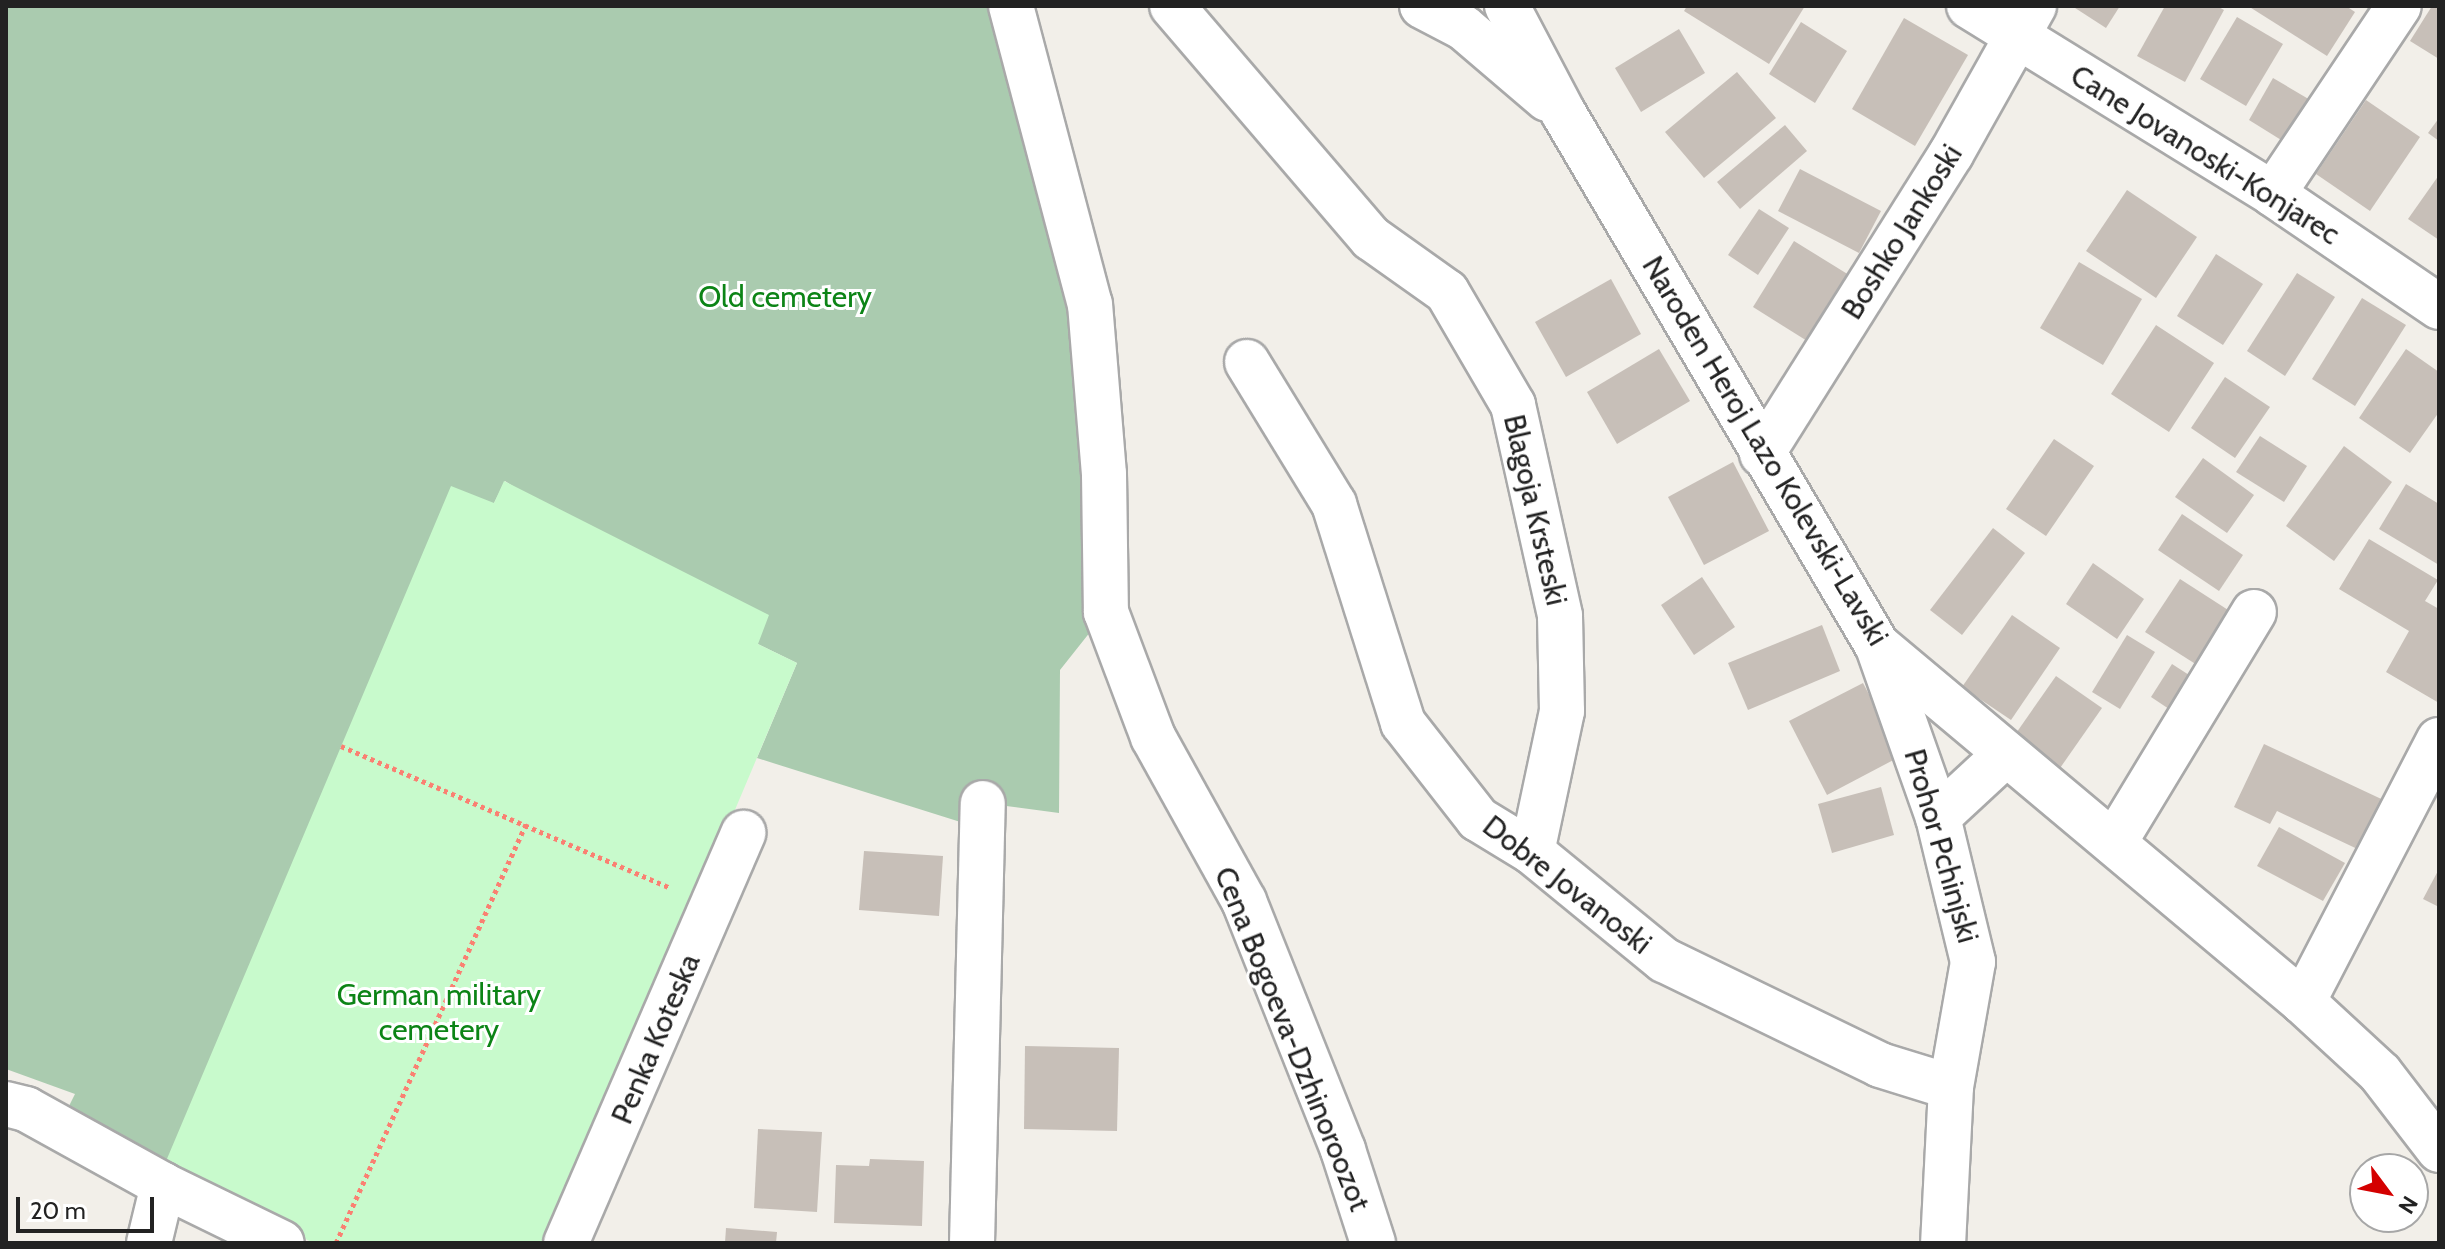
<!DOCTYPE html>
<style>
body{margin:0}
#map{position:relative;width:2445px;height:1249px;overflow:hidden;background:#f2efe9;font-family:Cabin,sans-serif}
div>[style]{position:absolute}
.cemetery>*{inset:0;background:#aacbaf}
.park>*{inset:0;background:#c8facc}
.building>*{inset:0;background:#c7bfb8}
.path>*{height:5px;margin-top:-2.5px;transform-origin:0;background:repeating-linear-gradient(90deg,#fa8072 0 4px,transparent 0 8px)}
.roads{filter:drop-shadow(2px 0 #a9a9a9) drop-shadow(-2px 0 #a9a9a9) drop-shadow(0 2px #a9a9a9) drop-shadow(0 -2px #a9a9a9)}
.minor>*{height:44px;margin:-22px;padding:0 22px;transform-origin:22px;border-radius:22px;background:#fff}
span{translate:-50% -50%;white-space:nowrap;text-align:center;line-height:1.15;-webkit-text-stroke:6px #fff;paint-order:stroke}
.street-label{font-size:30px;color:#222}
.park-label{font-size:30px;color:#0c8416}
.frame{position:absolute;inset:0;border:8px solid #222;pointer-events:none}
.north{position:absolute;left:2349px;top:1153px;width:80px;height:80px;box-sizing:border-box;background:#fff;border:2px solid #a7a7a7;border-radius:50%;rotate:122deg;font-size:22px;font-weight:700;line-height:32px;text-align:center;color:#222}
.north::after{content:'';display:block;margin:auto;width:28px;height:36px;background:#d40000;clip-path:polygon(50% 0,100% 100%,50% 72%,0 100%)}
.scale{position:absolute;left:16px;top:1197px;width:138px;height:36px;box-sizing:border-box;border:4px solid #222;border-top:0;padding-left:10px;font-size:24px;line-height:28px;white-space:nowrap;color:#222;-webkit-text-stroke:6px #fff;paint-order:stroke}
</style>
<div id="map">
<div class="cemetery">
<div style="clip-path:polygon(6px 6px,1011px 6px,1048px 145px,1106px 612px,1060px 670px,1059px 813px,983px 803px,970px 825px,757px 758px,797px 663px,758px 644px,505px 481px,161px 1173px,66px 1112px,75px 1094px,6px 1069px)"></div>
</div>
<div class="park">
<div style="clip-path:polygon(504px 481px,769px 615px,758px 644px,797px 663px,552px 1243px,314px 1243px,161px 1173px,451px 486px,494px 503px)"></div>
</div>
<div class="building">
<div style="clip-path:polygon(1687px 6px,1805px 6px,1769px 64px,1684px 11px)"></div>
<div style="clip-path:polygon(2072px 6px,2120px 6px,2106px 28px)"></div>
<div style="clip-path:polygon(2165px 6px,2217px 6px,2224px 10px,2185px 82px,2137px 56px)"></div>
<div style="clip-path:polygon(2248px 6px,2346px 6px,2355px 12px,2327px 56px)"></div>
<div style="clip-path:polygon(2432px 6px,2439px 6px,2439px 59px,2410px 41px)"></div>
<div style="clip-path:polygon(2237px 17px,2283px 44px,2246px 106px,2200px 79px)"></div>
<div style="clip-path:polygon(1904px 18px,1968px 55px,1915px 146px,1852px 109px)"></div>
<div style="clip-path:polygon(1801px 22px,1847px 51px,1815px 103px,1769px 74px)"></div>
<div style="clip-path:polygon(1679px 29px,1705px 73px,1641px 112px,1615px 68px)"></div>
<div style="clip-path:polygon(1737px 72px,1776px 118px,1704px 178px,1665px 132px)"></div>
<div style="clip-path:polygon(2273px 78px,2317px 104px,2291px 146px,2249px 120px)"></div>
<div style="clip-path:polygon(2366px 100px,2420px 137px,2370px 211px,2316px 174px)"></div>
<div style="clip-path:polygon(2439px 118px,2439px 141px,2428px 133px)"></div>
<div style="clip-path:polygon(1785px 125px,1807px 151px,1740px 209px,1717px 182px)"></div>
<div style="clip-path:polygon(1800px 169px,1881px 211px,1859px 253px,1778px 211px)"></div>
<div style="clip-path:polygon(2439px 175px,2439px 240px,2408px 219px)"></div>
<div style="clip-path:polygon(2127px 190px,2197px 237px,2156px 298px,2086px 251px)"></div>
<div style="clip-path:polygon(1759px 209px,1789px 228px,1758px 275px,1728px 255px)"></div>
<div style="clip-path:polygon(1794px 241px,1862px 283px,1820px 349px,1753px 307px)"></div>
<div style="clip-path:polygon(2216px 254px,2263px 284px,2223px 345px,2177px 316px)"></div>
<div style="clip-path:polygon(2079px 262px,2142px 299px,2103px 365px,2040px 328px)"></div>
<div style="clip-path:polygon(2297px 273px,2335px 297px,2285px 376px,2247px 351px)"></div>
<div style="clip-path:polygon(1611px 279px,1641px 334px,1566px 377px,1535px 322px)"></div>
<div style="clip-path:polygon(2362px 298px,2406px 325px,2355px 406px,2312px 379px)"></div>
<div style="clip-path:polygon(2156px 325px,2214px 363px,2169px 432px,2111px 394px)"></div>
<div style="clip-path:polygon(1659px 349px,1690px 401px,1617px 444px,1587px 392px)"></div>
<div style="clip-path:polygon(2406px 349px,2439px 372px,2439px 412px,2410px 453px,2359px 418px)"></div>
<div style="clip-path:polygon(2225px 377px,2270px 407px,2235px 458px,2191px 428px)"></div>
<div style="clip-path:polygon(2260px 436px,2307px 466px,2284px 502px,2236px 472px)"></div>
<div style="clip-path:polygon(2054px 439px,2094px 466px,2046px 536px,2006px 509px)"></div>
<div style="clip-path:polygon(2344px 446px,2392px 482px,2334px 561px,2286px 526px)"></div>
<div style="clip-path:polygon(2203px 458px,2254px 495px,2227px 533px,2175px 497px)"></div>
<div style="clip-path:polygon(1733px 462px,1769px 531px,1704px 565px,1668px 497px)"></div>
<div style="clip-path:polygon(2406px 484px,2439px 504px,2439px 565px,2379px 529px)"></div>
<div style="clip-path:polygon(2182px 514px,2243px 555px,2219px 591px,2158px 550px)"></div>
<div style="clip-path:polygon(1993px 528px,2025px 553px,1962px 635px,1930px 610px)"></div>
<div style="clip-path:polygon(2369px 539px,2438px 580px,2425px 601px,2439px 609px,2439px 703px,2386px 672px,2409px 631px,2339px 589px)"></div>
<div style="clip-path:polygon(2093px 563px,2144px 599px,2117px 639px,2066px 604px)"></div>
<div style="clip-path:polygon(1702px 577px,1735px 627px,1694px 655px,1661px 605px)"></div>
<div style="clip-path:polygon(2180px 579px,2239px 617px,2205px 670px,2145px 632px)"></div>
<div style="clip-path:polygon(2012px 615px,2060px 648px,2011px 720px,1962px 687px)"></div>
<div style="clip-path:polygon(1822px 625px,1840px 671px,1748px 710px,1728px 663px)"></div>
<div style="clip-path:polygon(2127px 635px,2155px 652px,2120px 709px,2092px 692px)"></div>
<div style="clip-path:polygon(2172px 664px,2203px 684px,2181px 717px,2151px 697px)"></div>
<div style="clip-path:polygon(2056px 676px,2102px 708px,2058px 771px,2012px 739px)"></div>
<div style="clip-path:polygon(1863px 683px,1901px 756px,1827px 795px,1789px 721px)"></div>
<div style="clip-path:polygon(2264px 744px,2392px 804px,2368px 854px,2277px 811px,2270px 824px,2234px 807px)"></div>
<div style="clip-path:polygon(1881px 787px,1894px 835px,1832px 853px,1818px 804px)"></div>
<div style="clip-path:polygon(2279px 827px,2345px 863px,2323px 901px,2257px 866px)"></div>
<div style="clip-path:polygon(864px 851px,943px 856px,939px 916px,859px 910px)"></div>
<div style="clip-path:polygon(2439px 869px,2439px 907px,2423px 899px)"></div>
<div style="clip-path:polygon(1025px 1046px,1119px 1048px,1117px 1131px,1024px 1129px)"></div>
<div style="clip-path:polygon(758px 1129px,822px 1132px,817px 1212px,754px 1208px)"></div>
<div style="clip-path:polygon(870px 1159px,924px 1161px,922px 1226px,834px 1223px,836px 1165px,869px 1166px)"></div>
<div style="clip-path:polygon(726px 1228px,777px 1232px,776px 1243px,725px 1243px)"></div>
</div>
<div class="path">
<div style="left:341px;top:746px;width:359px;rotate:23.3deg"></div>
<div style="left:336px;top:1243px;width:460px;rotate:-65.6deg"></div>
</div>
<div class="roads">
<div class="minor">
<div style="left:1011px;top:6px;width:308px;rotate:75.2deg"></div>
<div style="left:1090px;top:304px;width:171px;rotate:85.3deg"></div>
<div style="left:1104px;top:474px;width:138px;rotate:89.2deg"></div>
<div style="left:1106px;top:612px;width:134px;rotate:69.4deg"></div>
<div style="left:1153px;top:737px;width:188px;rotate:61deg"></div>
<div style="left:1244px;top:901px;width:268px;rotate:68.3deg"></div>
<div style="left:1343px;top:1150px;width:98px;rotate:72.1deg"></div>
<div style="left:1172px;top:6px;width:306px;rotate:49.4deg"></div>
<div style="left:1371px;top:238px;width:93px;rotate:35.4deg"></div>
<div style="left:1447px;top:292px;width:131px;rotate:59.7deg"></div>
<div style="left:1513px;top:405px;width:216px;rotate:77.4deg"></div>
<div style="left:1560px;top:616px;width:95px;rotate:88.8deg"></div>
<div style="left:1562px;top:711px;width:144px;rotate:102deg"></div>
<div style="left:1422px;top:6px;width:47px;rotate:27.6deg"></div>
<div style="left:1464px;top:28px;width:109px;rotate:40.5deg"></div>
<div style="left:1507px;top:6px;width:122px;rotate:62.2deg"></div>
<div style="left:1564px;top:114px;width:616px;rotate:59.48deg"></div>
<div style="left:1877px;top:645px;width:556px;rotate:39.96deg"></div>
<div style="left:2303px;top:1002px;width:105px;rotate:42.7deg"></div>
<div style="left:2380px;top:1073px;width:97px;rotate:52.5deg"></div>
<div style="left:1969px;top:6px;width:357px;rotate:31.7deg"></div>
<div style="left:2273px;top:194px;width:201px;rotate:34.2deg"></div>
<div style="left:2273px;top:194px;width:226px;rotate:-56.2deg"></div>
<div style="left:1247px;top:362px;width:167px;rotate:58.5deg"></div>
<div style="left:1334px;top:504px;width:230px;rotate:72.5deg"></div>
<div style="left:1403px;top:723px;width:122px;rotate:52deg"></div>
<div style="left:1478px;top:819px;width:63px;rotate:31.4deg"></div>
<div style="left:1532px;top:852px;width:171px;rotate:39.3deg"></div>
<div style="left:1664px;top:960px;width:240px;rotate:25.9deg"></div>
<div style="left:1880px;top:1065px;width:74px;rotate:17.2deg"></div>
<div style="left:1762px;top:454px;width:355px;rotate:-57.8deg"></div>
<div style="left:1951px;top:154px;width:170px;rotate:-60.7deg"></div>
<div style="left:1878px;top:647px;width:180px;rotate:70.6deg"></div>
<div style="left:1938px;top:817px;width:149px;rotate:76.4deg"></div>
<div style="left:1973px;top:962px;width:127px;rotate:100deg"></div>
<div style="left:1951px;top:1087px;width:156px;rotate:92.9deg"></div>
<div style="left:1938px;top:817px;width:91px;rotate:-42.8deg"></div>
<div style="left:2114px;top:843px;width:270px;rotate:-58.8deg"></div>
<div style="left:2303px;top:1002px;width:295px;rotate:-62.6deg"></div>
<div style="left:6px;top:1104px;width:21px;rotate:14deg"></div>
<div style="left:26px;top:1109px;width:157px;rotate:29deg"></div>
<div style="left:163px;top:1185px;width:132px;rotate:26deg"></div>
<div style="left:149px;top:1243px;width:60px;rotate:-76.4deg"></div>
<div style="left:566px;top:1243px;width:447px;rotate:-66.6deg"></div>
<div style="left:972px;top:1243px;width:440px;rotate:-88.6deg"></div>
</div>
</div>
<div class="street-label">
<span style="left:2205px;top:155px;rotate:32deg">Cane Jovanoski-Konjarec</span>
<span style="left:1902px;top:232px;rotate:-58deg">Boshko Jankoski</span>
<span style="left:1765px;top:451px;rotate:59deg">Naroden Heroj Lazo Kolevski-Lavski</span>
<span style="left:1535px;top:510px;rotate:77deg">Blagoja Krsteski</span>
<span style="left:1941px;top:846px;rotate:74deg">Prohor Pchinjski</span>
<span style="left:1567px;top:885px;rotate:38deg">Dobre Jovanoski</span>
<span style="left:656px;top:1039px;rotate:-67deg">Penka Koteska</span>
<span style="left:1292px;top:1039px;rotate:68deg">Cena Bogoeva-Dzhinoroozot</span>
</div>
<div class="park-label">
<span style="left:785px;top:297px">Old cemetery</span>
<span style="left:439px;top:1012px">German military<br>cemetery</span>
</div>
<div class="frame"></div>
<div class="north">N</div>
<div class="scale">20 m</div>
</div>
